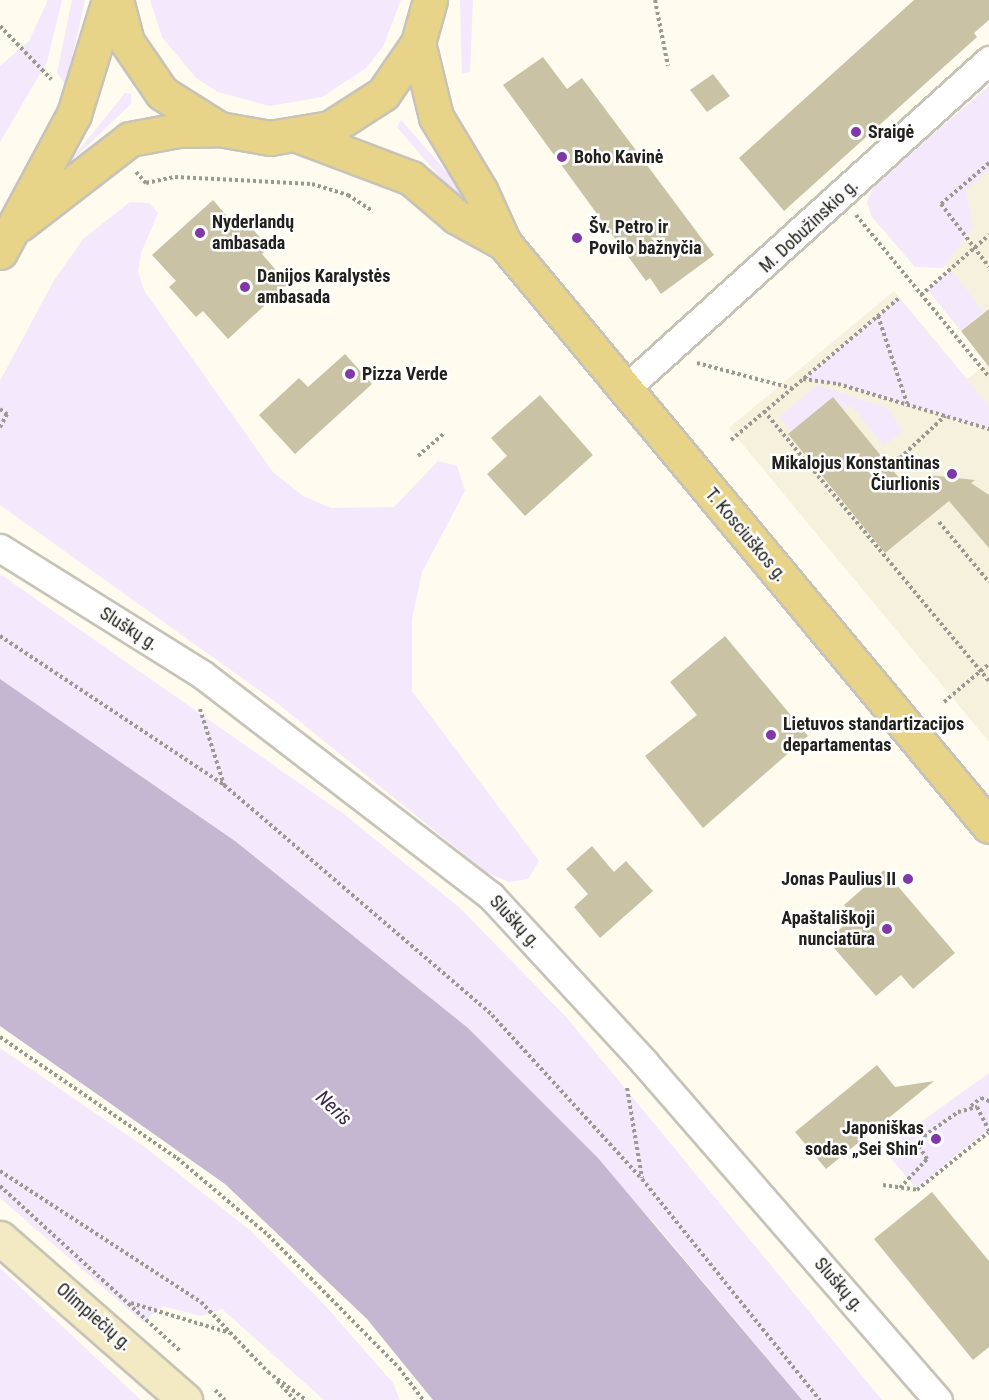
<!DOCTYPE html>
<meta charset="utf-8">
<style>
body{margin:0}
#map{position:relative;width:989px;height:1400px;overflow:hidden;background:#fffbef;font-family:"Roboto Condensed",sans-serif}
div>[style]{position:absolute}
.built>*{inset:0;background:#f6f1dd}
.green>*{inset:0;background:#f4e8fd}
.water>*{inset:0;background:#c5b6d1}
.building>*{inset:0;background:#cac2a4}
.path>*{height:4px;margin-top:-2px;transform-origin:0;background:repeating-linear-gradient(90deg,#9b9990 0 3px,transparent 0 6px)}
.roads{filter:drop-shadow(2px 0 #c7c3b7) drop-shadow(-2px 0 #c7c3b7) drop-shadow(0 2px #c7c3b7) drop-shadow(0 -2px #c7c3b7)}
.street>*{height:27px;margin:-13.5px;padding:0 13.5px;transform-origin:13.5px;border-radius:13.5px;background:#fff}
.secondary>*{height:33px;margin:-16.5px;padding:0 16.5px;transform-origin:16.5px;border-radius:16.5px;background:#f3eac4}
.primary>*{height:33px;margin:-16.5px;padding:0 16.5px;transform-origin:16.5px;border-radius:16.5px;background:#e8d488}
.dots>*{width:16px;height:16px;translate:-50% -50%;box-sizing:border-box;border:3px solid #fff;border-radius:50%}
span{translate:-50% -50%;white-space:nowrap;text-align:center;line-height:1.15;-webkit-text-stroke:5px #fff;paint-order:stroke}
.poi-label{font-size:18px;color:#22211d;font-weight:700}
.left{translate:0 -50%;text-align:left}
.right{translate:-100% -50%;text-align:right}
.street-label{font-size:18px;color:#22211d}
.water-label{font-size:20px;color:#3f284f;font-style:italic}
</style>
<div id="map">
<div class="built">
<div style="clip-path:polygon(989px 142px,989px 318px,902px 212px)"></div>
<div style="clip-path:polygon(894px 291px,967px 379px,989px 362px,989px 742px,729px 428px)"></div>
</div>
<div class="green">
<div style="clip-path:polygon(48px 0,62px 0,47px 62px,0 142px,0 66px,29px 41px)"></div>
<div style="clip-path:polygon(72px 0,85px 0,66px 85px,57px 73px)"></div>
<div style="clip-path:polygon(150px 0,401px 0,383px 47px,366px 68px,322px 97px,270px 106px,218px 92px,196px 78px,162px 37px)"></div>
<div style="clip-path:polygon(460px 0,473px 0,470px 72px,462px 74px)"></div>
<div style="clip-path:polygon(989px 86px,989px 170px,966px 190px,973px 227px,943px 268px,915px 267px,872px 217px,867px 202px,875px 184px)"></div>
<div style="clip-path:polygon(125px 93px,131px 94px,131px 104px,66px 166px)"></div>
<div style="clip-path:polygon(401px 120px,473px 202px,466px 208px,397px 127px)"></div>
<div style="clip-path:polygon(130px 202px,149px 203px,158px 213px,141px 253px,138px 272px,145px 292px,273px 472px,303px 496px,331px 508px,394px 507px,438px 461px,457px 466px,465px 491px,422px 572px,412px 619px,412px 691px,539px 861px,528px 879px,509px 882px,487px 873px,277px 703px,0 505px,0 381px,53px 282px,83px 239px)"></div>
<div style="clip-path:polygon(951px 270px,984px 312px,961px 331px,927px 289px)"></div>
<div style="clip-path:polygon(899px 298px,989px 406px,989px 429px,838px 384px,803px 379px)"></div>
<div style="clip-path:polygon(817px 385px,888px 408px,903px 431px,884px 446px,851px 405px,844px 410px,833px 397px,791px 432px,779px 417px)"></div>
<div style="clip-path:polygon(0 574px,345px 815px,460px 908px,567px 1018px,882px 1400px,802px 1400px,657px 1226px,468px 1028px,235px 841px,0 679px)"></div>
<div style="clip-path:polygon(0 1048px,142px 1145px,251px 1231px,322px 1302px,393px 1383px,400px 1400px,324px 1400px,222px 1309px,201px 1316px,163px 1306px,143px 1322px,0 1198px)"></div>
<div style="clip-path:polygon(989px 1073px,989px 1128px,916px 1188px,883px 1149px)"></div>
<div style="clip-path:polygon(0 1268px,141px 1400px,0 1400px)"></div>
</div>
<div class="water">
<div style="clip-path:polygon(0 679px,235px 841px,468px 1028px,598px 1158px,802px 1400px,433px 1400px,367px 1319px,225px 1184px,0 1026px)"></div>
</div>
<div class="building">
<div style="clip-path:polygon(914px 0,989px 0,989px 20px,974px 33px,977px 37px,784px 211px,739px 158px)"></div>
<div style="clip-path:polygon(543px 57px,567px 89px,582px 78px,714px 255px,661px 294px,650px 278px,646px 281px,503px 85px)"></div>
<div style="clip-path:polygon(713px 74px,730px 96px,707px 112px,690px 90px)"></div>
<div style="clip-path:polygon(213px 200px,239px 230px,247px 223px,269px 247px,262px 254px,288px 284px,228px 339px,203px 311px,196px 317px,169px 287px,176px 281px,152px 255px)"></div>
<div style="clip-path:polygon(989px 309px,989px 367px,961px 331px)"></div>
<div style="clip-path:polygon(345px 354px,372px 384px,295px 454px,259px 415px,299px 378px,308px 387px)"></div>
<div style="clip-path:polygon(540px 395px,593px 455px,525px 516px,487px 474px,507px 456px,491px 438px)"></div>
<div style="clip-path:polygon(833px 397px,908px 489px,931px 479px,928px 475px,975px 480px,971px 483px,989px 495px,989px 548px,949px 501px,885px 553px,788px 434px)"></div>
<div style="clip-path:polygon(725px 636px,808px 736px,703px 828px,645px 756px,697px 715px,670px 682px)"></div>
<div style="clip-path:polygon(592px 846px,614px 872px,626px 861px,653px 891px,600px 938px,574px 907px,588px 894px,566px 869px)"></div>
<div style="clip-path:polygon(884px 870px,955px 953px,913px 989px,901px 975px,876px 996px,827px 940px,854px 917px,844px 905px)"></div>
<div style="clip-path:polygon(877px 1065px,895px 1087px,934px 1081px,826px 1169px,795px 1132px)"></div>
<div style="clip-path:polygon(932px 1192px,989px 1261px,989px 1347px,973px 1360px,874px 1239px)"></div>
</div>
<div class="path">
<div style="left:655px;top:0;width:67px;rotate:78.9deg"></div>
<div style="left:0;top:26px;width:74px;rotate:46.1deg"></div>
<div style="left:989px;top:163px;width:63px;rotate:139.5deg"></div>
<div style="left:941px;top:204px;width:79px;rotate:52.7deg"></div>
<div style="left:136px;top:172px;width:15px;rotate:48deg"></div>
<div style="left:146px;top:183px;width:30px;rotate:-12deg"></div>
<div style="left:175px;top:177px;width:137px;rotate:2.9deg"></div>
<div style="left:312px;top:184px;width:38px;rotate:17deg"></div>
<div style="left:348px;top:195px;width:30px;rotate:33deg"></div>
<div style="left:856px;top:215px;width:210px;rotate:50.6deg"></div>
<div style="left:921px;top:295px;width:91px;rotate:-41.4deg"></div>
<div style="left:878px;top:316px;width:92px;rotate:71.6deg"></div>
<div style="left:697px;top:363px;width:97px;rotate:14.9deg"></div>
<div style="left:803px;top:379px;width:35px;rotate:8deg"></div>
<div style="left:838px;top:384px;width:158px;rotate:16.6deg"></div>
<div style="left:0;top:409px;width:9px;rotate:36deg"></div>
<div style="left:7px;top:414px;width:15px;rotate:118deg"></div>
<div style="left:764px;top:411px;width:351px;rotate:50.2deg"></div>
<div style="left:731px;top:440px;width:220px;rotate:-40.2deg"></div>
<div style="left:418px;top:456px;width:35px;rotate:-41deg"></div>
<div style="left:884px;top:460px;width:16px;rotate:-7deg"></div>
<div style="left:900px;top:458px;width:62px;rotate:-43deg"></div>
<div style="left:939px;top:522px;width:78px;rotate:50.2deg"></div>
<div style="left:0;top:636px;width:269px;rotate:33.6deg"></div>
<div style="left:224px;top:785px;width:353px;rotate:40.6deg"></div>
<div style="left:492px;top:1015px;width:222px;rotate:47.6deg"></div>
<div style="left:642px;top:1179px;width:284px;rotate:51.2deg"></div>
<div style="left:944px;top:702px;width:59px;rotate:-40.2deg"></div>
<div style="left:200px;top:709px;width:80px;rotate:72.5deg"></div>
<div style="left:0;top:1037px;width:214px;rotate:34.4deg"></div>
<div style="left:177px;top:1158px;width:119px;rotate:40.2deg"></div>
<div style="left:268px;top:1235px;width:187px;rotate:45.4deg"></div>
<div style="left:399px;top:1368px;width:40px;rotate:53deg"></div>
<div style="left:627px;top:1088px;width:91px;rotate:80.5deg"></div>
<div style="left:971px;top:1106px;width:13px;rotate:-39deg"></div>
<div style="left:981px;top:1098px;width:9px;rotate:21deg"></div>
<div style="left:0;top:1171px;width:240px;rotate:33.1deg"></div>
<div style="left:201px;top:1302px;width:97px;rotate:46.3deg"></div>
<div style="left:268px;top:1372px;width:47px;rotate:36.4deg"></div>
<div style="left:883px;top:1185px;width:34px;rotate:8deg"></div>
<div style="left:917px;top:1190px;width:92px;rotate:-38.9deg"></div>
<div style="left:0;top:1186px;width:244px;rotate:42.5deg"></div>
<div style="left:900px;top:1188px;width:40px;rotate:-47deg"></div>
<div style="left:927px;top:1159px;width:13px;rotate:-122deg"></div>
<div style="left:920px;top:1148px;width:13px;rotate:-72deg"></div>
<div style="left:924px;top:1136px;width:42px;rotate:-35.2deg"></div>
<div style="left:958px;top:1112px;width:20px;rotate:-15deg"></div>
<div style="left:977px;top:1107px;width:27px;rotate:63deg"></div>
<div style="left:131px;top:1303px;width:103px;rotate:16.9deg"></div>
<div style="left:277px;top:1381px;width:26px;rotate:47deg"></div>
<div style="left:215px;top:1390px;width:14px;rotate:45deg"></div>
</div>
<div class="roads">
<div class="street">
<div style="left:625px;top:389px;width:491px;rotate:-42.1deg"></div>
<div style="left:0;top:548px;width:239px;rotate:32deg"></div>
<div style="left:203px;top:675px;width:363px;rotate:37.5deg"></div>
<div style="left:491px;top:896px;width:226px;rotate:47.3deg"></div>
<div style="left:644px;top:1062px;width:448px;rotate:49deg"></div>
</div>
<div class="secondary">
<div style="left:0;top:1238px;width:246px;rotate:41.2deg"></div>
</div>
<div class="primary">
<div style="left:116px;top:0;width:43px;rotate:75.3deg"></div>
<div style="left:127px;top:42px;width:62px;rotate:55.5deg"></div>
<div style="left:162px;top:93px;width:67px;rotate:32.3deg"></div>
<div style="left:219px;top:129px;width:52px;rotate:10deg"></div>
<div style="left:270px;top:138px;width:61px;rotate:-9.5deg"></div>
<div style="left:330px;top:128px;width:63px;rotate:-32.7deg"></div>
<div style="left:383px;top:94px;width:62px;rotate:-55.5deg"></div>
<div style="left:418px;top:43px;width:45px;rotate:-74.4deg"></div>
<div style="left:418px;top:43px;width:76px;rotate:76.3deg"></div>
<div style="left:436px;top:117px;width:87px;rotate:59deg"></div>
<div style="left:481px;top:192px;width:56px;rotate:65.7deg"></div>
<div style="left:504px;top:243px;width:758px;rotate:50.24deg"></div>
<div style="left:300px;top:136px;width:119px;rotate:20.7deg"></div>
<div style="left:411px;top:178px;width:60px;rotate:40.3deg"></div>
<div style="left:457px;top:217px;width:54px;rotate:29deg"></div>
<div style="left:20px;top:224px;width:139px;rotate:-37.7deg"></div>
<div style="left:130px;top:139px;width:49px;rotate:-10.6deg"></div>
<div style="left:178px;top:130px;width:39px;rotate:-1deg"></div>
<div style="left:0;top:252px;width:157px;rotate:-61.8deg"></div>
<div style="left:74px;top:114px;width:119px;rotate:-72.9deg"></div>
</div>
</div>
<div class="dots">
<div style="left:856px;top:132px;background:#8037a9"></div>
<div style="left:562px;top:157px;background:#8037a9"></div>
<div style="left:200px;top:233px;background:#8037a9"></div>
<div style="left:577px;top:238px;background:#8037a9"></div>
<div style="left:245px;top:287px;background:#8037a9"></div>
<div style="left:350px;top:374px;background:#8037a9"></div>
<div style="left:952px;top:474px;background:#8037a9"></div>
<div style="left:771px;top:735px;background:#8037a9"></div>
<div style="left:908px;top:879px;background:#8037a9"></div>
<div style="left:887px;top:929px;background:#8037a9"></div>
<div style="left:936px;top:1139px;background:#8037a9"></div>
</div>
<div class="poi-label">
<span class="left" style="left:868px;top:132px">Sraigė</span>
<span class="left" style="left:574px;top:157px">Boho Kavinė</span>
<span class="left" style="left:212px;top:233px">Nyderlandų<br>ambasada</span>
<span class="left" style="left:589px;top:238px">Šv. Petro ir<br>Povilo bažnyčia</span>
<span class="left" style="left:257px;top:287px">Danijos Karalystės<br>ambasada</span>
<span class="left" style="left:362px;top:374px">Pizza Verde</span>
<span class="right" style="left:940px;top:474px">Mikalojus Konstantinas<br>Čiurlionis</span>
<span class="left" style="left:783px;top:735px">Lietuvos standartizacijos<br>departamentas</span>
<span class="right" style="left:896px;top:879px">Jonas Paulius II</span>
<span class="right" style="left:875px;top:929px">Apaštališkoji<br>nunciatūra</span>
<span class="right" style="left:924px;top:1139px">Japoniškas<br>sodas „Sei Shin“</span>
</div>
<div class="street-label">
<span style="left:809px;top:226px;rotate:-43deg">M. Dobužinskio g.</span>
<span style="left:746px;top:535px;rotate:50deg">T. Kosciuškos g.</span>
<span style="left:129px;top:629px;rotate:32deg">Sluškų g.</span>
<span style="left:515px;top:922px;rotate:47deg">Sluškų g.</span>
<span style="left:839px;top:1285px;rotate:49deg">Sluškų g.</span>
<span style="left:94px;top:1317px;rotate:41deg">Olimpiečių g.</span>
</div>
<div class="water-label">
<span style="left:334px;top:1108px;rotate:43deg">Neris</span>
</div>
</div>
